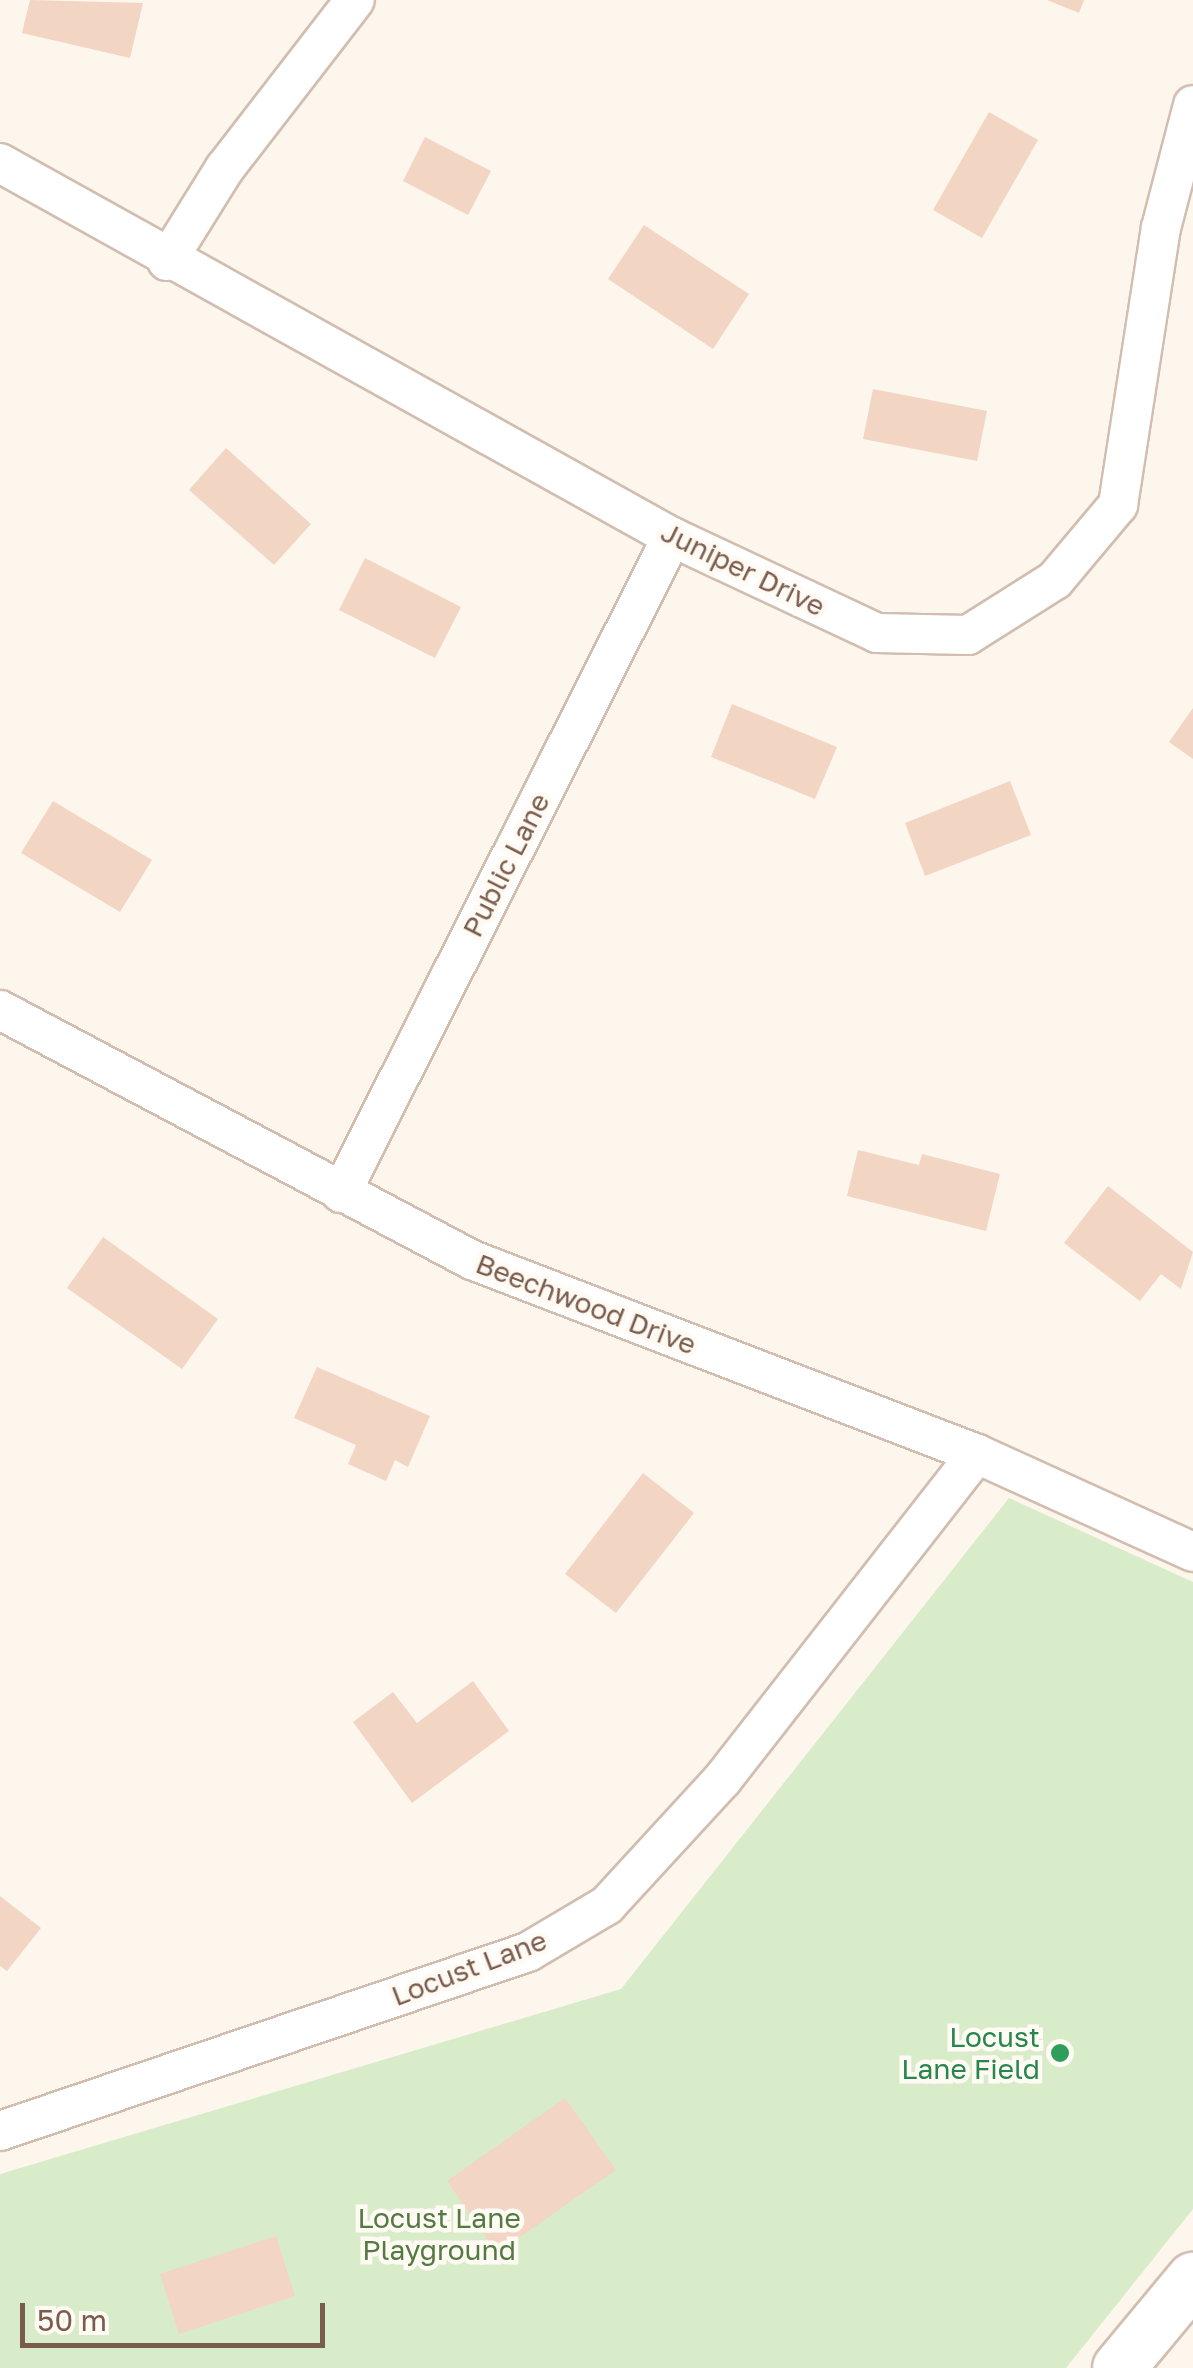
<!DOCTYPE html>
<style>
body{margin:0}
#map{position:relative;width:1193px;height:2368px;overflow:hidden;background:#fdf6ec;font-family:"Golos Text",sans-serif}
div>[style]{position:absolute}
.green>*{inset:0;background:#d8ecc9}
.building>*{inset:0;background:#f3d5c3}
.roads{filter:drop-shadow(2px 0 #d1beb0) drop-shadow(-2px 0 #d1beb0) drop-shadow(0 2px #d1beb0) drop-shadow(0 -2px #d1beb0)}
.street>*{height:38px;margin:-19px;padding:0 19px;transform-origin:19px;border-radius:19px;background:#fff}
.secondary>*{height:52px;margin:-26px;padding:0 26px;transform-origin:26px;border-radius:26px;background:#fff}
.dots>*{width:28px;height:28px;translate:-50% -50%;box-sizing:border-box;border:5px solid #fffaf3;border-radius:50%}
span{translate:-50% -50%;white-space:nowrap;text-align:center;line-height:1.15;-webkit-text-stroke:9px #fffaf3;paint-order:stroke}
.street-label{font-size:28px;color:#7a5c4d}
.leisure-label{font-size:28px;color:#27864d}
.right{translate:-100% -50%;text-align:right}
.park-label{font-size:28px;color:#537a41}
.scale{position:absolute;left:20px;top:2303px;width:305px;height:45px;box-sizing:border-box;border:5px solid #7a5c4d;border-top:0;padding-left:12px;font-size:30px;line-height:35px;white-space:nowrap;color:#7a5c4d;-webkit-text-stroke:8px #fffaf3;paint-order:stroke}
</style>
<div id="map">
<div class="green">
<div style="clip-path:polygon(1009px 1498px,1193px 1582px,1193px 2209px,1066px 2368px,0 2368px,0 2174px,621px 1989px)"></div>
</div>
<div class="building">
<div style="clip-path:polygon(30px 0,143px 3px,130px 58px,22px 33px)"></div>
<div style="clip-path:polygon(1047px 0,1084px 0,1079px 13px)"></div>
<div style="clip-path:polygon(989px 112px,1038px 140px,982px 238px,933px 210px)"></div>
<div style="clip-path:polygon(425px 137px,491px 171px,468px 215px,403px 181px)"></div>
<div style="clip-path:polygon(644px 225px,749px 294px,713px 349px,608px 279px)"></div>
<div style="clip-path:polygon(873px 389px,987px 411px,977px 461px,863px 439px)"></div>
<div style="clip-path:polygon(226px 448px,311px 524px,274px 565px,189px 490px)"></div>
<div style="clip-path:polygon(365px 558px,461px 607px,435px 658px,339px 610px)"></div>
<div style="clip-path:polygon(732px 704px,837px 747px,815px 799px,711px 757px)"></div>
<div style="clip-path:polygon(1193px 708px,1193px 759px,1169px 742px)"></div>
<div style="clip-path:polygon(1010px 781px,1031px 835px,925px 876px,905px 823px)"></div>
<div style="clip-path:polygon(53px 801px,152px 860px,120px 912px,21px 853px)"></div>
<div style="clip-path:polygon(858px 1150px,919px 1165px,922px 1154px,1000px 1174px,986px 1231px,847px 1196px)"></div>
<div style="clip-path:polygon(1108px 1186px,1193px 1252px,1181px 1289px,1161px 1274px,1140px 1301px,1064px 1243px)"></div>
<div style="clip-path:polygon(103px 1237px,218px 1319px,182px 1369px,67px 1288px)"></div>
<div style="clip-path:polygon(317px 1367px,430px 1416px,408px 1467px,395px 1460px,386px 1481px,348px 1464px,356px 1445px,294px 1418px)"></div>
<div style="clip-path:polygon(643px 1473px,694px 1513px,616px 1613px,565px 1574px)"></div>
<div style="clip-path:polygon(473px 1681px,509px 1731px,412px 1803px,353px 1722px,393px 1692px,417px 1723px)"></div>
<div style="clip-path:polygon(0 1896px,41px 1928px,7px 1971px,0 1966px)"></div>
<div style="clip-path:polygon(565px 2098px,616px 2170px,497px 2253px,447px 2181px)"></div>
<div style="clip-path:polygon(276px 2236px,295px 2296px,179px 2334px,160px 2274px)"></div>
</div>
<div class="roads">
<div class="street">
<div style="left:0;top:163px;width:769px;rotate:29.1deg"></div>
<div style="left:672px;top:537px;width:226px;rotate:25.1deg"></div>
<div style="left:877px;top:633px;width:91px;rotate:1.3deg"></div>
<div style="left:968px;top:635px;width:103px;rotate:-32.3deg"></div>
<div style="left:1055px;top:580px;width:98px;rotate:-50deg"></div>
<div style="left:1118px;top:505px;width:280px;rotate:-81.2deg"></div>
<div style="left:1161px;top:228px;width:127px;rotate:-75.4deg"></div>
<div style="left:167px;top:261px;width:110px;rotate:-58.1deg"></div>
<div style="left:225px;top:168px;width:212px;rotate:-52.3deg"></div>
<div style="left:0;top:1010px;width:534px;rotate:27.91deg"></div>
<div style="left:472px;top:1260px;width:541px;rotate:21.01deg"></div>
<div style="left:977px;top:1454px;width:237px;rotate:24.4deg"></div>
<div style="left:341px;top:1193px;width:735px;rotate:-63.23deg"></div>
<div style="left:0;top:2131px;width:558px;rotate:-18.73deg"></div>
<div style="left:528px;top:1952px;width:92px;rotate:-30.7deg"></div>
<div style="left:607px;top:1905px;width:170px;rotate:-47.4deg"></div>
<div style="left:722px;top:1780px;width:414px;rotate:-52deg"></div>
</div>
<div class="secondary">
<div style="left:1119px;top:2368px;width:116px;rotate:-50.3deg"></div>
</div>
</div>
<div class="dots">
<div style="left:1060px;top:2053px;background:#2e9e5b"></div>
</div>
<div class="street-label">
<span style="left:743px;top:569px;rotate:26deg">Juniper Drive</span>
<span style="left:506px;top:865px;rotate:-63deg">Public Lane</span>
<span style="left:586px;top:1304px;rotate:21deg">Beechwood Drive</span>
<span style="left:469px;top:1968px;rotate:-21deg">Locust Lane</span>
</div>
<div class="leisure-label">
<span class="right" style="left:1040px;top:2053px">Locust<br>Lane Field</span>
</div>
<div class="park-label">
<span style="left:439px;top:2234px">Locust Lane<br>Playground</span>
</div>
<div class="scale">50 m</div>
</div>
